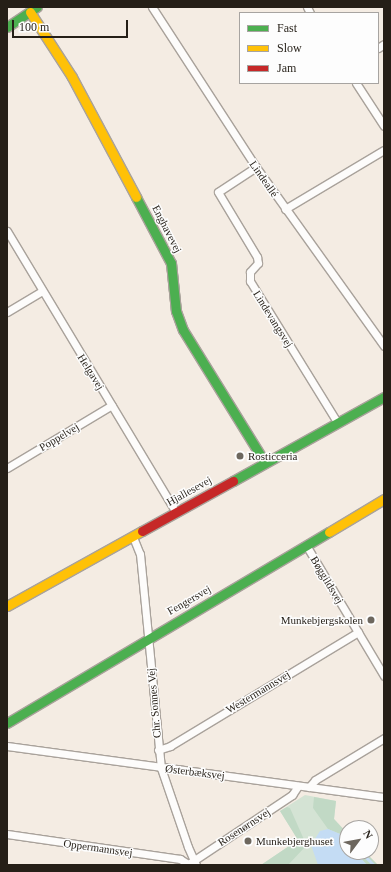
<!DOCTYPE html>
<meta charset="utf-8">
<style>
body{margin:0}
#map{position:relative;width:391px;height:872px;overflow:hidden;background:#f4ece3;font-family:"Times New Roman",serif}
div>[style]{position:absolute}
.green>*{inset:0;background:#d4e3d4}
.forest>*{inset:0;background:#c1d9c5}
.water>*{inset:0;background:#c4dcf4}
.stream>*{height:2.5px;margin:-1.25px;padding:0 1.25px;transform-origin:1.25px;border-radius:1.25px;background:#c4dcf4}
.roads{filter:drop-shadow(1px 0 #a9a29b) drop-shadow(-1px 0 #a9a29b) drop-shadow(0 1px #a9a29b) drop-shadow(0 -1px #a9a29b)}
.street>*{height:7px;margin:-3.5px;padding:0 3.5px;transform-origin:3.5px;border-radius:3.5px;background:#fdfcfb}
.fast>*{height:9px;margin:-4.5px;padding:0 4.5px;transform-origin:4.5px;border-radius:4.5px;background:#4caf50}
.slow>*{height:9px;margin:-4.5px;padding:0 4.5px;transform-origin:4.5px;border-radius:4.5px;background:#ffc107}
.jam>*{height:9px;margin:-4.5px;padding:0 4.5px;transform-origin:4.5px;border-radius:4.5px;background:#c62828}
.dots>*{width:11px;height:11px;translate:-50% -50%;box-sizing:border-box;border:2px solid #fdfdfd;border-radius:50%}
span{translate:-50% -50%;white-space:nowrap;text-align:center;line-height:1.15;-webkit-text-stroke:3px #fdfdfd;paint-order:stroke}
.street-label{font-size:11px;color:#251f17}
.poi-label{font-size:11px;color:#251f17}
.left{translate:0 -50%;text-align:left}
.right{translate:-100% -50%;text-align:right}
.frame{position:absolute;inset:0;border:8px solid #251f17;pointer-events:none}
.legend{position:absolute;left:239px;top:12px;width:140px;height:72px;box-sizing:border-box;background:#fdfdfd;border:1px solid #a7a4a1;margin:0;padding:5px 7px;list-style:none;font-size:12px;color:#251f17}
.legend li{display:flex;align-items:center;gap:8px;height:20px}
.legend b{width:20px;border:1px solid #a7a4a1}
.north{position:absolute;left:339px;top:820px;width:40px;height:40px;box-sizing:border-box;background:#fdfdfd;border:1px solid #a7a4a1;border-radius:50%;rotate:58deg;font-size:11px;font-weight:700;line-height:16px;text-align:center;color:#251f17}
.north::after{content:'';display:block;margin:auto;width:14px;height:18px;background:#6d675e;clip-path:polygon(50% 0,100% 100%,50% 72%,0 100%)}
.scale{position:absolute;left:12px;top:20px;width:116px;height:18px;box-sizing:border-box;border:2px solid #251f17;border-top:0;padding-left:5px;font-size:12px;line-height:14px;white-space:nowrap;color:#251f17;-webkit-text-stroke:3px #fdfdfd;paint-order:stroke}
</style>
<div id="map">
<div class="green">
<div style="clip-path:polygon(305px 795px,336px 801px,334px 819px,347px 833px,347px 852px,365px 852px,378px 865px,261px 865px,298px 840px,280px 811px)"></div>
</div>
<div class="forest">
<div style="clip-path:polygon(314px 797px,336px 801px,334px 819px,347px 833px,347px 843px,340px 834px,328px 829px,313px 808px)"></div>
<div style="clip-path:polygon(287px 807px,290px 808px,306px 844px,305px 847px,288px 865px,261px 865px,298px 840px,280px 811px)"></div>
<div style="clip-path:polygon(355px 852px,365px 852px,378px 865px,367px 865px)"></div>
</div>
<div class="water">
<div style="clip-path:polygon(328px 829px,340px 834px,347px 843px,347px 852px,355px 852px,367px 865px,318px 865px,311px 845px,320px 831px)"></div>
</div>
<div class="stream">
<div style="left:361px;top:852px;width:18px;rotate:45deg"></div>
</div>
<div class="roads">
<div class="street">
<div style="left:152px;top:7px;width:191px;rotate:57deg"></div>
<div style="left:256px;top:167px;width:220px;rotate:54.4deg"></div>
<div style="left:307px;top:7px;width:7px;rotate:63deg"></div>
<div style="left:378px;top:48px;width:7px;rotate:-34deg"></div>
<div style="left:356px;top:83px;width:51px;rotate:56.9deg"></div>
<div style="left:256px;top:167px;width:45px;rotate:146.7deg"></div>
<div style="left:218px;top:192px;width:76px;rotate:59deg"></div>
<div style="left:257px;top:257px;width:6px;rotate:81deg"></div>
<div style="left:258px;top:263px;width:12px;rotate:132deg"></div>
<div style="left:250px;top:272px;width:9px;rotate:90deg"></div>
<div style="left:250px;top:281px;width:166px;rotate:58.3deg"></div>
<div style="left:285px;top:209px;width:115px;rotate:-30.8deg"></div>
<div style="left:7px;top:231px;width:328px;rotate:59deg"></div>
<div style="left:7px;top:312px;width:41px;rotate:-31deg"></div>
<div style="left:7px;top:468px;width:122px;rotate:-31deg"></div>
<div style="left:133px;top:537px;width:18px;rotate:68deg"></div>
<div style="left:140px;top:554px;width:215px;rotate:84.4deg"></div>
<div style="left:161px;top:768px;width:83px;rotate:71.1deg"></div>
<div style="left:188px;top:847px;width:20px;rotate:66deg"></div>
<div style="left:306px;top:545px;width:152px;rotate:59.2deg"></div>
<div style="left:7px;top:746px;width:380px;rotate:7.7deg"></div>
<div style="left:158px;top:750px;width:13px;rotate:-18deg"></div>
<div style="left:170px;top:746px;width:220px;rotate:-31.2deg"></div>
<div style="left:309px;top:787px;width:9px;rotate:-49deg"></div>
<div style="left:315px;top:780px;width:81px;rotate:-31.3deg"></div>
<div style="left:7px;top:834px;width:175px;rotate:8.2deg"></div>
<div style="left:180px;top:859px;width:9px;rotate:32deg"></div>
<div style="left:190px;top:863px;width:123px;rotate:-33.7deg"></div>
<div style="left:292px;top:795px;width:11px;rotate:-56deg"></div>
</div>
<div class="fast">
<div style="left:7px;top:27px;width:36px;rotate:-34deg"></div>
<div style="left:136px;top:197px;width:75px;rotate:62.1deg"></div>
<div style="left:171px;top:263px;width:48px;rotate:84.1deg"></div>
<div style="left:176px;top:311px;width:20px;rotate:70deg"></div>
<div style="left:183px;top:330px;width:156px;rotate:58.3deg"></div>
<div style="left:233px;top:481px;width:173px;rotate:-29.1deg"></div>
<div style="left:7px;top:723px;width:374px;rotate:-30.7deg"></div>
</div>
<div class="slow">
<div style="left:30px;top:12px;width:77px;rotate:57.1deg"></div>
<div style="left:72px;top:77px;width:136px;rotate:61.9deg"></div>
<div style="left:329px;top:532px;width:64px;rotate:-31deg"></div>
<div style="left:7px;top:606px;width:154px;rotate:-29.1deg"></div>
</div>
<div class="jam">
<div style="left:142px;top:531px;width:104px;rotate:-28.8deg"></div>
</div>
</div>
<div class="dots">
<div style="left:240px;top:456px;background:#6d675e"></div>
<div style="left:371px;top:620px;background:#6d675e"></div>
<div style="left:248px;top:841px;background:#6d675e"></div>
</div>
<div class="street-label">
<span style="left:264px;top:179px;rotate:55deg">Lindeallé</span>
<span style="left:167px;top:229px;rotate:63deg">Enghavevej</span>
<span style="left:273px;top:319px;rotate:58deg">Lindevangsvej</span>
<span style="left:91px;top:372px;rotate:58deg">Helgavej</span>
<span style="left:59px;top:437px;rotate:-31deg">Poppelvej</span>
<span style="left:189px;top:491px;rotate:-29deg">Hjallesevej</span>
<span style="left:327px;top:580px;rotate:59deg">Bøggildsvej</span>
<span style="left:189px;top:600px;rotate:-30deg">Fengersvej</span>
<span style="left:258px;top:692px;rotate:-31deg">Westermannsvej</span>
<span style="left:154px;top:703px;rotate:-95deg">Chr. Sonnes Vej</span>
<span style="left:195px;top:772px;rotate:7deg">Østerbæksvej</span>
<span style="left:244px;top:827px;rotate:-33deg">Rosenørnsvej</span>
<span style="left:98px;top:848px;rotate:8deg">Oppermannsvej</span>
</div>
<div class="poi-label">
<span class="left" style="left:248px;top:456px">Rosticceria</span>
<span class="right" style="left:363px;top:620px">Munkebjergskolen</span>
<span class="left" style="left:256px;top:841px">Munkebjerghuset</span>
</div>
<div class="frame"></div>
<ul class="legend">
<li><b style="height:5px;background:#4caf50"></b>Fast</li>
<li><b style="height:5px;background:#ffc107"></b>Slow</li>
<li><b style="height:5px;background:#c62828"></b>Jam</li>
</ul>
<div class="north">N</div>
<div class="scale">100 m</div>
</div>
